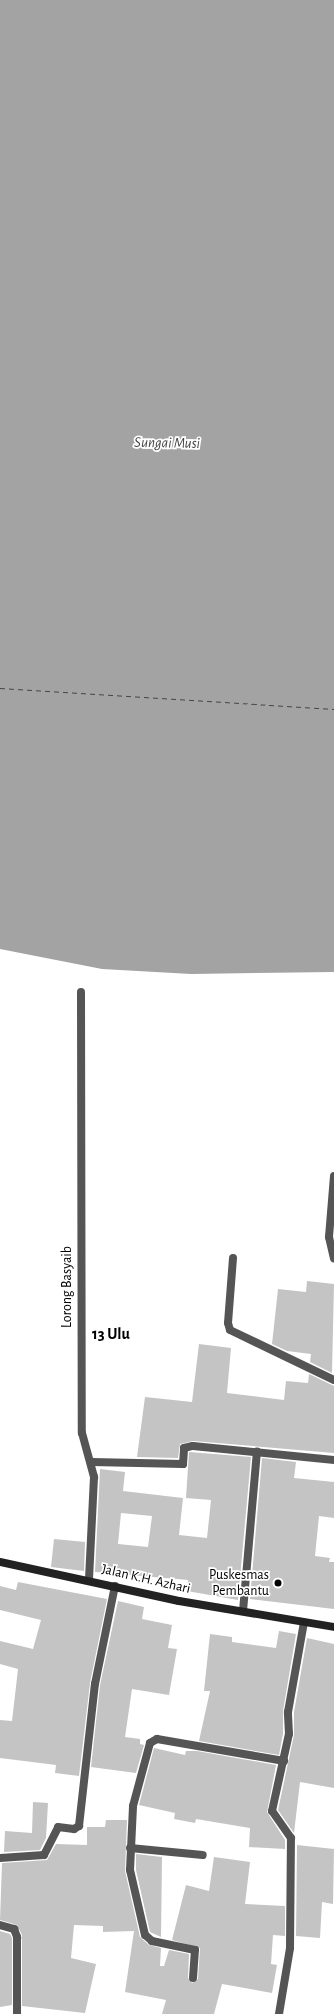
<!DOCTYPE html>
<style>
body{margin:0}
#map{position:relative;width:334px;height:2014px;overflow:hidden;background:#fff;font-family:"Alegreya Sans",sans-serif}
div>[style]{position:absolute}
.water>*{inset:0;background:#a3a3a3}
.ferry>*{height:1px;margin-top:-0.5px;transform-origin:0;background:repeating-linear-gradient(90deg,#444 0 5px,transparent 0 9px)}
.building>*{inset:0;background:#c4c4c4}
.street>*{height:8px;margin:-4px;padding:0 4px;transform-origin:4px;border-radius:4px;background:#555}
.secondary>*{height:8px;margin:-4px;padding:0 4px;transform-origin:4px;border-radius:4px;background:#222}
.dots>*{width:11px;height:11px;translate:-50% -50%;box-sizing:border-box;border:2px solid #fff;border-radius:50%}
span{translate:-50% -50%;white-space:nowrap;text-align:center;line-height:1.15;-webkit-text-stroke:3.5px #fff;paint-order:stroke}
.street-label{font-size:14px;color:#000}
.poi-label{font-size:14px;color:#000}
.right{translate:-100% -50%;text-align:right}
.water-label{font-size:15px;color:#444;font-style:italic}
.quarter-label{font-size:16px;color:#000;font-weight:700}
</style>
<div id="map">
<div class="water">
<div style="clip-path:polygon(0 0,334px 0,334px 972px,191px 974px,102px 969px,0 949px)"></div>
</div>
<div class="ferry">
<div style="left:0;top:688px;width:335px;rotate:3.6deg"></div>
</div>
<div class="building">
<div style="clip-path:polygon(307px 1281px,334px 1284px,332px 1373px,310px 1362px,311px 1354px,287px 1351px,272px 1344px,278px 1289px,306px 1292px)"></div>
<div style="clip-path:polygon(199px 1344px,231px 1348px,227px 1393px,284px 1400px,286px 1381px,308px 1383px,309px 1374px,334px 1386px,334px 1453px,193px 1441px,180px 1444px,178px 1458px,137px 1457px,145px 1397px,192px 1402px)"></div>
<div style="clip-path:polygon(evenodd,189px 1452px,251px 1457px,238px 1600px,187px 1591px,188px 1580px,95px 1572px,100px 1469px,125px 1472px,123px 1491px,183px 1498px,179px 1535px,207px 1538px,211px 1500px,186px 1498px,189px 1452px,121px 1513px,152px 1516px,148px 1547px,118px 1544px,121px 1513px)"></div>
<div style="clip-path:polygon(262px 1458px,296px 1462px,294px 1478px,334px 1482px,334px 1518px,319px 1516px,315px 1556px,330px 1558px,329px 1562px,334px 1562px,334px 1609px,250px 1599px)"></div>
<div style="clip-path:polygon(54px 1539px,85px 1542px,84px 1571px,51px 1567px)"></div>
<div style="clip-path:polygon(18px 1582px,107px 1599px,90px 1683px,79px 1776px,55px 1773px,56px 1765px,0 1758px,0 1720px,12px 1721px,18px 1669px,0 1664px,0 1641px,33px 1649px,41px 1620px,0 1610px,0 1586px,16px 1590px)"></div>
<div style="clip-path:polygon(118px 1601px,144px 1607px,142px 1619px,172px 1625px,168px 1648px,177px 1649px,169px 1695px,132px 1689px,125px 1737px,140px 1739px,140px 1744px,144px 1745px,136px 1773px,91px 1767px,100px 1685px)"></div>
<div style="clip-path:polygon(279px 1631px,296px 1634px,283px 1711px,283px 1734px,279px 1755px,199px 1741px,210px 1691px,204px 1691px,210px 1634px,232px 1637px,232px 1642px,276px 1648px)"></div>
<div style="clip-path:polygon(307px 1638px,334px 1644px,334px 1788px,300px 1782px,294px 1833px,278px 1810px,294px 1735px,294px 1712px)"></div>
<div style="clip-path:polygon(154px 1748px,185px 1755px,186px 1751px,197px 1751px,276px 1765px,267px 1812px,285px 1840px,285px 1849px,249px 1847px,250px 1828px,196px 1819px,195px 1823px,174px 1819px,175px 1813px,139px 1805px)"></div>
<div style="clip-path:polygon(33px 1802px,48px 1803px,46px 1838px,40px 1850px,4px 1852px,5px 1831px,32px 1833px)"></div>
<div style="clip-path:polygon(106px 1820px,127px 1820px,125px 1871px,140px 1937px,149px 1945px,161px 1948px,160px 1966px,164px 1966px,169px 1950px,189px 1954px,188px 1978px,192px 1983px,198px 1979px,200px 1948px,172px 1940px,186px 1885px,209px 1891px,214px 1857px,250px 1862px,245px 1904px,285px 1906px,285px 1936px,273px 1935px,271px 1964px,277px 1965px,272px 1993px,222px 1984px,214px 2014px,162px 2014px,166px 2000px,125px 1992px,134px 1931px,103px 1932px,103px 1926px,74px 1925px,71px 1958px,96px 1964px,85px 2013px,22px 2006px,22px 1935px,17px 1925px,0 1920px,2px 1863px,47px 1860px,56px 1844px,87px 1845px,87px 1827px,105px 1827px)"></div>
<div style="clip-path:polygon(297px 1845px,334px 1849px,333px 1904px,322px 1902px,320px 1938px,296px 1936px)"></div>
<div style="clip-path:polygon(136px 1854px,162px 1857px,161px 1937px,150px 1932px,136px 1870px)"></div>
<div style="clip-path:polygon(0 1931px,10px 1934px,12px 1938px,12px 2005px,0 2007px)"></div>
</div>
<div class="street">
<div style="left:81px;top:992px;width:441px;rotate:89.9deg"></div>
<div style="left:82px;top:1433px;width:46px;rotate:74.7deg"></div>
<div style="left:94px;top:1477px;width:103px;rotate:92.8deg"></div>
<div style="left:334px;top:1176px;width:61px;rotate:94.7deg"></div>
<div style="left:329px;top:1237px;width:22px;rotate:77deg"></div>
<div style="left:233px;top:1258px;width:65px;rotate:94.4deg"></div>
<div style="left:228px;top:1323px;width:7px;rotate:74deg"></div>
<div style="left:230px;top:1330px;width:115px;rotate:25.7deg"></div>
<div style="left:92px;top:1462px;width:91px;rotate:1.3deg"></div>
<div style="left:183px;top:1464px;width:16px;rotate:-86deg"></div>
<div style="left:184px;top:1448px;width:9px;rotate:-13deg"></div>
<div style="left:193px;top:1446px;width:142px;rotate:5.7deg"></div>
<div style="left:243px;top:1611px;width:160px;rotate:-85deg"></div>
<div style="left:130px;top:1848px;width:73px;rotate:5.5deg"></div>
<div style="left:0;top:1858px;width:44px;rotate:-3.9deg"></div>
<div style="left:44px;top:1855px;width:31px;rotate:-63deg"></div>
<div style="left:58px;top:1827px;width:16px;rotate:7deg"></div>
<div style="left:74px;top:1829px;width:6px;rotate:-31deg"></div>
<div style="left:79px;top:1826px;width:143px;rotate:-83.6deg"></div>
<div style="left:95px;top:1684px;width:100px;rotate:-78.5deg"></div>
<div style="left:0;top:1925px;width:15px;rotate:16deg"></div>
<div style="left:14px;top:1929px;width:9px;rotate:69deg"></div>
<div style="left:17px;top:1937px;width:77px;rotate:90deg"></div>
<div style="left:193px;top:1978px;width:28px;rotate:-86deg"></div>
<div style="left:195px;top:1950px;width:44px;rotate:-168.2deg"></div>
<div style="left:152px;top:1941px;width:9px;rotate:-139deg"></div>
<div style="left:145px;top:1935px;width:67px;rotate:-103deg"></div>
<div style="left:130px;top:1870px;width:64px;rotate:-87.3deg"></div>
<div style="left:133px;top:1806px;width:65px;rotate:-74.9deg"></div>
<div style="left:150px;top:1743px;width:8px;rotate:-30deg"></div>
<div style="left:157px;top:1739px;width:129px;rotate:9.8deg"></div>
<div style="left:279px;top:2014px;width:67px;rotate:-80.5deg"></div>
<div style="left:290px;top:1948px;width:110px;rotate:-89.5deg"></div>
<div style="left:291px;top:1838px;width:33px;rotate:-125deg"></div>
<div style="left:272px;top:1811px;width:79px;rotate:-77.6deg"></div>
<div style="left:289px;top:1734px;width:22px;rotate:-93deg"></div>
<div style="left:288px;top:1712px;width:91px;rotate:-79.9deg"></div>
</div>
<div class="secondary">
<div style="left:0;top:1562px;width:183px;rotate:12.3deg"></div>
<div style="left:179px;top:1601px;width:157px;rotate:9.5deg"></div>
</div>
<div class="dots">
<div style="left:278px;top:1583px;background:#000"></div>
</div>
<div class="street-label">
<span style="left:67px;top:1287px;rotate:-90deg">Lorong Basyaib</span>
<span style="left:146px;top:1579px;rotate:13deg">Jalan K.H. Azhari</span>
</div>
<div class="poi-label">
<span class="right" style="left:269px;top:1583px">Puskesmas<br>Pembantu</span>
</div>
<div class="water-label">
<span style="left:167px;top:443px;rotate:1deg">Sungai Musi</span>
</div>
<div class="quarter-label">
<span style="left:111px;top:1334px">13 Ulu</span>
</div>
</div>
